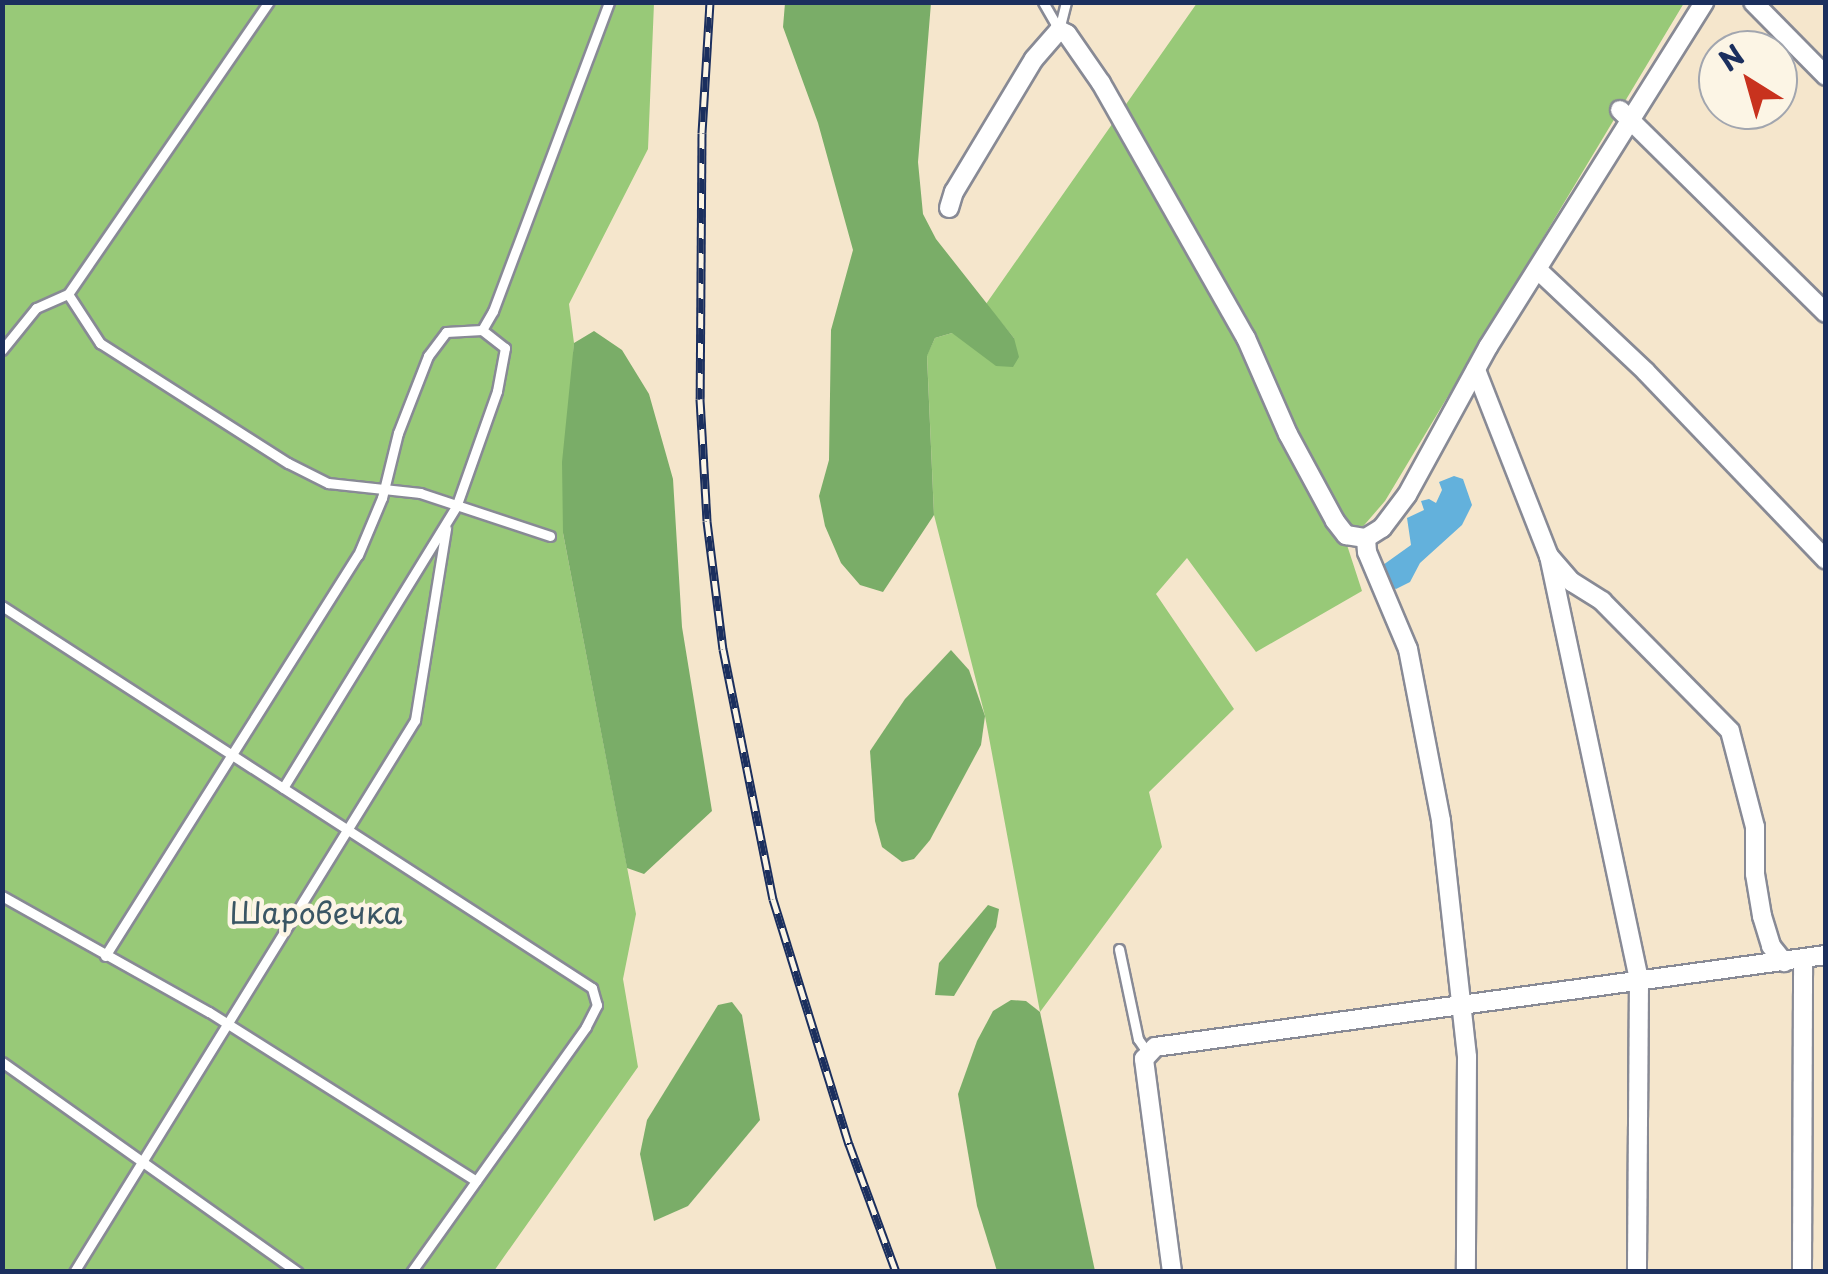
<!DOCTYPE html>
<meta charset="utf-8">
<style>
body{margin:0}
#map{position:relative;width:1828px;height:1274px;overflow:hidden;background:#f5e6cc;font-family:"Playpen Sans",sans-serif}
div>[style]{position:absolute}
.green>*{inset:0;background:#98c978}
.forest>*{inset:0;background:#7aad68}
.water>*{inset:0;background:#63b1dc}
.roads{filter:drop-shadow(2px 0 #888a95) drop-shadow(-2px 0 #888a95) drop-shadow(0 2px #888a95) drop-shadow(0 -2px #888a95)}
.lane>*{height:9px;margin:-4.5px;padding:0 4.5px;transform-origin:4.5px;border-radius:4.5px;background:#fff}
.street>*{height:18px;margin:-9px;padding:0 9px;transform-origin:9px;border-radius:9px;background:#fff}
.rail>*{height:9px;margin-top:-4.5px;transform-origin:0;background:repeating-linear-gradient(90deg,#fcf5e5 0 15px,#1b2f5e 0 30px);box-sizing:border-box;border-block:2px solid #1b2f5e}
span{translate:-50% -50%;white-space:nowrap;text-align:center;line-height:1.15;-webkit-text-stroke:9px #fcf5e5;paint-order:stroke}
.park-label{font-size:30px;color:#3a5664}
.frame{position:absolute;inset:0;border:5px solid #1b2f5e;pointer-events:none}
.north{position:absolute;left:1698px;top:30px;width:100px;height:100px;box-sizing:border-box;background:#fcf5e5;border:2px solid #a2a6af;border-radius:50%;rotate:323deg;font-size:28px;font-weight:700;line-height:40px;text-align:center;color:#1b2f5e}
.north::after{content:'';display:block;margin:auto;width:35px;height:45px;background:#c8321e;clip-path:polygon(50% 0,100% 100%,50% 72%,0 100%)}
</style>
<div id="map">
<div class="green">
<div style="clip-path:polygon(2px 3px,654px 3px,648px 149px,569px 304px,574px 343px,563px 533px,636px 914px,623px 979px,638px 1067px,494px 1271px,3px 1271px)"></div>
<div style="clip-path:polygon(1197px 3px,1684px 3px,1385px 501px,1347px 545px,1362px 591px,1256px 652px,1187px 558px,1156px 594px,1234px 709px,1149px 792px,1162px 847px,1040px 1012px,985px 716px,934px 515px,927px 355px,935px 338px,952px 333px,1014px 338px,986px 304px)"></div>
</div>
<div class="forest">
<div style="clip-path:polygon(785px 3px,931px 3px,918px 162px,923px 214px,936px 239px,1014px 338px,1019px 357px,1013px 367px,996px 366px,952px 333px,935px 338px,927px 356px,934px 515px,883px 592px,860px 585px,841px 563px,825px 526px,819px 496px,829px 460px,831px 330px,853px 250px,818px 123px,783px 27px)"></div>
<div style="clip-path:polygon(594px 331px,622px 350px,649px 394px,673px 479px,682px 627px,712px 811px,644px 874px,627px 868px,563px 533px,562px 462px,574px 343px)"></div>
<div style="clip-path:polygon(951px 650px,969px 670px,985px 716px,981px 745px,930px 840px,914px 859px,902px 862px,882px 847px,875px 821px,870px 751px,905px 699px)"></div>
<div style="clip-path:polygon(988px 905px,999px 909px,996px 927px,954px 996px,935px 995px,939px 963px)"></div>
<div style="clip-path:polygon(1011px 1000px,1026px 1001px,1040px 1012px,1095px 1271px,997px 1271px,977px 1206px,958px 1094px,977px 1041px,993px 1011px)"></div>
<div style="clip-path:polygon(732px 1002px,742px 1015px,760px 1120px,688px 1206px,654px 1221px,640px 1154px,647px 1120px,718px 1005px)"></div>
</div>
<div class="water">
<div style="clip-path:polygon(1454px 476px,1463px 479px,1472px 505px,1462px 525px,1420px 563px,1410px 582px,1396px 589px,1389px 586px,1383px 565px,1411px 545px,1407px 518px,1424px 510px,1421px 501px,1429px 499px,1436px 503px,1442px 490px,1439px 482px)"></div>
</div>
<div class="roads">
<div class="lane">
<div style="left:1043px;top:2px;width:32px;rotate:60deg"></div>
<div style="left:1059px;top:30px;width:29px;rotate:-76deg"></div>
<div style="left:68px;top:294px;width:59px;rotate:56.9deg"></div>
<div style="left:100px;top:343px;width:223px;rotate:32.6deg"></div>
<div style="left:288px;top:463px;width:45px;rotate:26.6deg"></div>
<div style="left:328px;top:483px;width:93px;rotate:6.2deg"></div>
<div style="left:420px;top:493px;width:137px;rotate:18.3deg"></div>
<div style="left:2px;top:350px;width:54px;rotate:-51deg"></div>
<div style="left:36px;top:308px;width:35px;rotate:-24deg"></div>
<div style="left:68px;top:294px;width:354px;rotate:-55.5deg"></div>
<div style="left:2px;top:606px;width:703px;rotate:32.92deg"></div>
<div style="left:592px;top:988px;width:18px;rotate:74deg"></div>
<div style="left:597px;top:1005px;width:25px;rotate:117deg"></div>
<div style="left:586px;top:1027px;width:301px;rotate:125.5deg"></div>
<div style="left:283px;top:788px;width:330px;rotate:-58.4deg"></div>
<div style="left:456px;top:507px;width:123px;rotate:-70.5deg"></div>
<div style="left:497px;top:391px;width:44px;rotate:-79.5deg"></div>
<div style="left:505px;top:348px;width:29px;rotate:-142deg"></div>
<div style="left:2px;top:896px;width:237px;rotate:29.3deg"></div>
<div style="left:209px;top:1012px;width:316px;rotate:32.3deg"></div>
<div style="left:1119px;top:949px;width:92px;rotate:78.1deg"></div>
<div style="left:1138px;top:1039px;width:16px;rotate:55deg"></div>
<div style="left:105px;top:956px;width:474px;rotate:-57.8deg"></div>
<div style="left:358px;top:555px;width:62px;rotate:-67.2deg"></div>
<div style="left:382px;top:498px;width:67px;rotate:-76.2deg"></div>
<div style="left:398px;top:433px;width:83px;rotate:-68.7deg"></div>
<div style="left:428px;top:356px;width:30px;rotate:-53deg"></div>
<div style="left:446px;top:332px;width:36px;rotate:-3deg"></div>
<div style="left:482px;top:330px;width:22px;rotate:-60deg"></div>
<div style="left:493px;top:311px;width:330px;rotate:-69.4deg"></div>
<div style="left:2px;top:1062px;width:363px;rotate:35.4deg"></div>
<div style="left:74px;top:1272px;width:649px;rotate:-58.29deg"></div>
<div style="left:415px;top:720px;width:194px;rotate:-80.8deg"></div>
</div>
<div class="street">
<div style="left:1753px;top:2px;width:104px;rotate:45.4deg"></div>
<div style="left:1620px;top:110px;width:289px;rotate:44.6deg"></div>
<div style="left:949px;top:208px;width:17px;rotate:-73deg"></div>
<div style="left:954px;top:192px;width:155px;rotate:-59deg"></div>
<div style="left:1034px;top:59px;width:38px;rotate:-49deg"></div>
<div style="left:1059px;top:30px;width:9px;rotate:27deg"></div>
<div style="left:1067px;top:34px;width:60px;rotate:55.2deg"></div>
<div style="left:1101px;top:83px;width:293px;rotate:60.4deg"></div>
<div style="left:1246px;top:338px;width:105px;rotate:66.4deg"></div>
<div style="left:1288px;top:434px;width:99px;rotate:61.6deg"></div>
<div style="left:1335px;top:521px;width:18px;rotate:52deg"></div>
<div style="left:1346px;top:535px;width:20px;rotate:9deg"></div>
<div style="left:1366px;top:538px;width:19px;rotate:-32deg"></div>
<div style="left:1382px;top:528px;width:41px;rotate:-52.9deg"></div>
<div style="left:1407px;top:495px;width:169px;rotate:-61.3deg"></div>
<div style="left:1488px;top:347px;width:407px;rotate:-57.9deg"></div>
<div style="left:1539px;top:271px;width:147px;rotate:43.3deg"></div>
<div style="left:1646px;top:372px;width:260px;rotate:46.2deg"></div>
<div style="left:1476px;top:370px;width:200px;rotate:68.6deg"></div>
<div style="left:1549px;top:556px;width:433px;rotate:78deg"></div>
<div style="left:1639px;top:980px;width:292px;rotate:90.4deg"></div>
<div style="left:1366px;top:538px;width:14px;rotate:86deg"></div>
<div style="left:1367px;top:552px;width:105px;rotate:67.1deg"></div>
<div style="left:1408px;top:649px;width:175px;rotate:79.1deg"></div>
<div style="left:1441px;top:821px;width:237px;rotate:83.7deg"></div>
<div style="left:1467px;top:1057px;width:215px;rotate:90.3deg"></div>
<div style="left:1549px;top:556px;width:35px;rotate:49deg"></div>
<div style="left:1572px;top:582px;width:36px;rotate:32deg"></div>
<div style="left:1602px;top:601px;width:182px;rotate:45.4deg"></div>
<div style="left:1730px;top:731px;width:99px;rotate:75.4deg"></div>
<div style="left:1755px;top:827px;width:47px;rotate:90deg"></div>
<div style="left:1755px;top:874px;width:43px;rotate:80.5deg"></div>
<div style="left:1762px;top:916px;width:31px;rotate:73deg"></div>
<div style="left:1771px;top:946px;width:21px;rotate:51deg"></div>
<div style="left:1172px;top:1272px;width:215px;rotate:-97.5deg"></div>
<div style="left:1144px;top:1059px;width:16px;rotate:-47deg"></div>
<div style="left:1155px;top:1047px;width:677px;rotate:-7.81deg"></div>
<div style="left:1802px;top:1272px;width:313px;rotate:-89.8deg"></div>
</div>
</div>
<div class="rail">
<div style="left:710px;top:2px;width:131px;rotate:93.5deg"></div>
<div style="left:702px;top:133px;width:266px;rotate:90.4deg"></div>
<div style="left:700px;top:399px;width:122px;rotate:86.7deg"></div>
<div style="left:707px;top:521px;width:129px;rotate:82.9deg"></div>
<div style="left:723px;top:649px;width:255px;rotate:78.7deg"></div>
<div style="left:773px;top:899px;width:257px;rotate:72.8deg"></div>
<div style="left:849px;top:1144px;width:136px;rotate:69.8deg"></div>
</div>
<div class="park-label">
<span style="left:316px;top:912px">Шаровечка</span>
</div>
<div class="frame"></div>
<div class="north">N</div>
</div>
